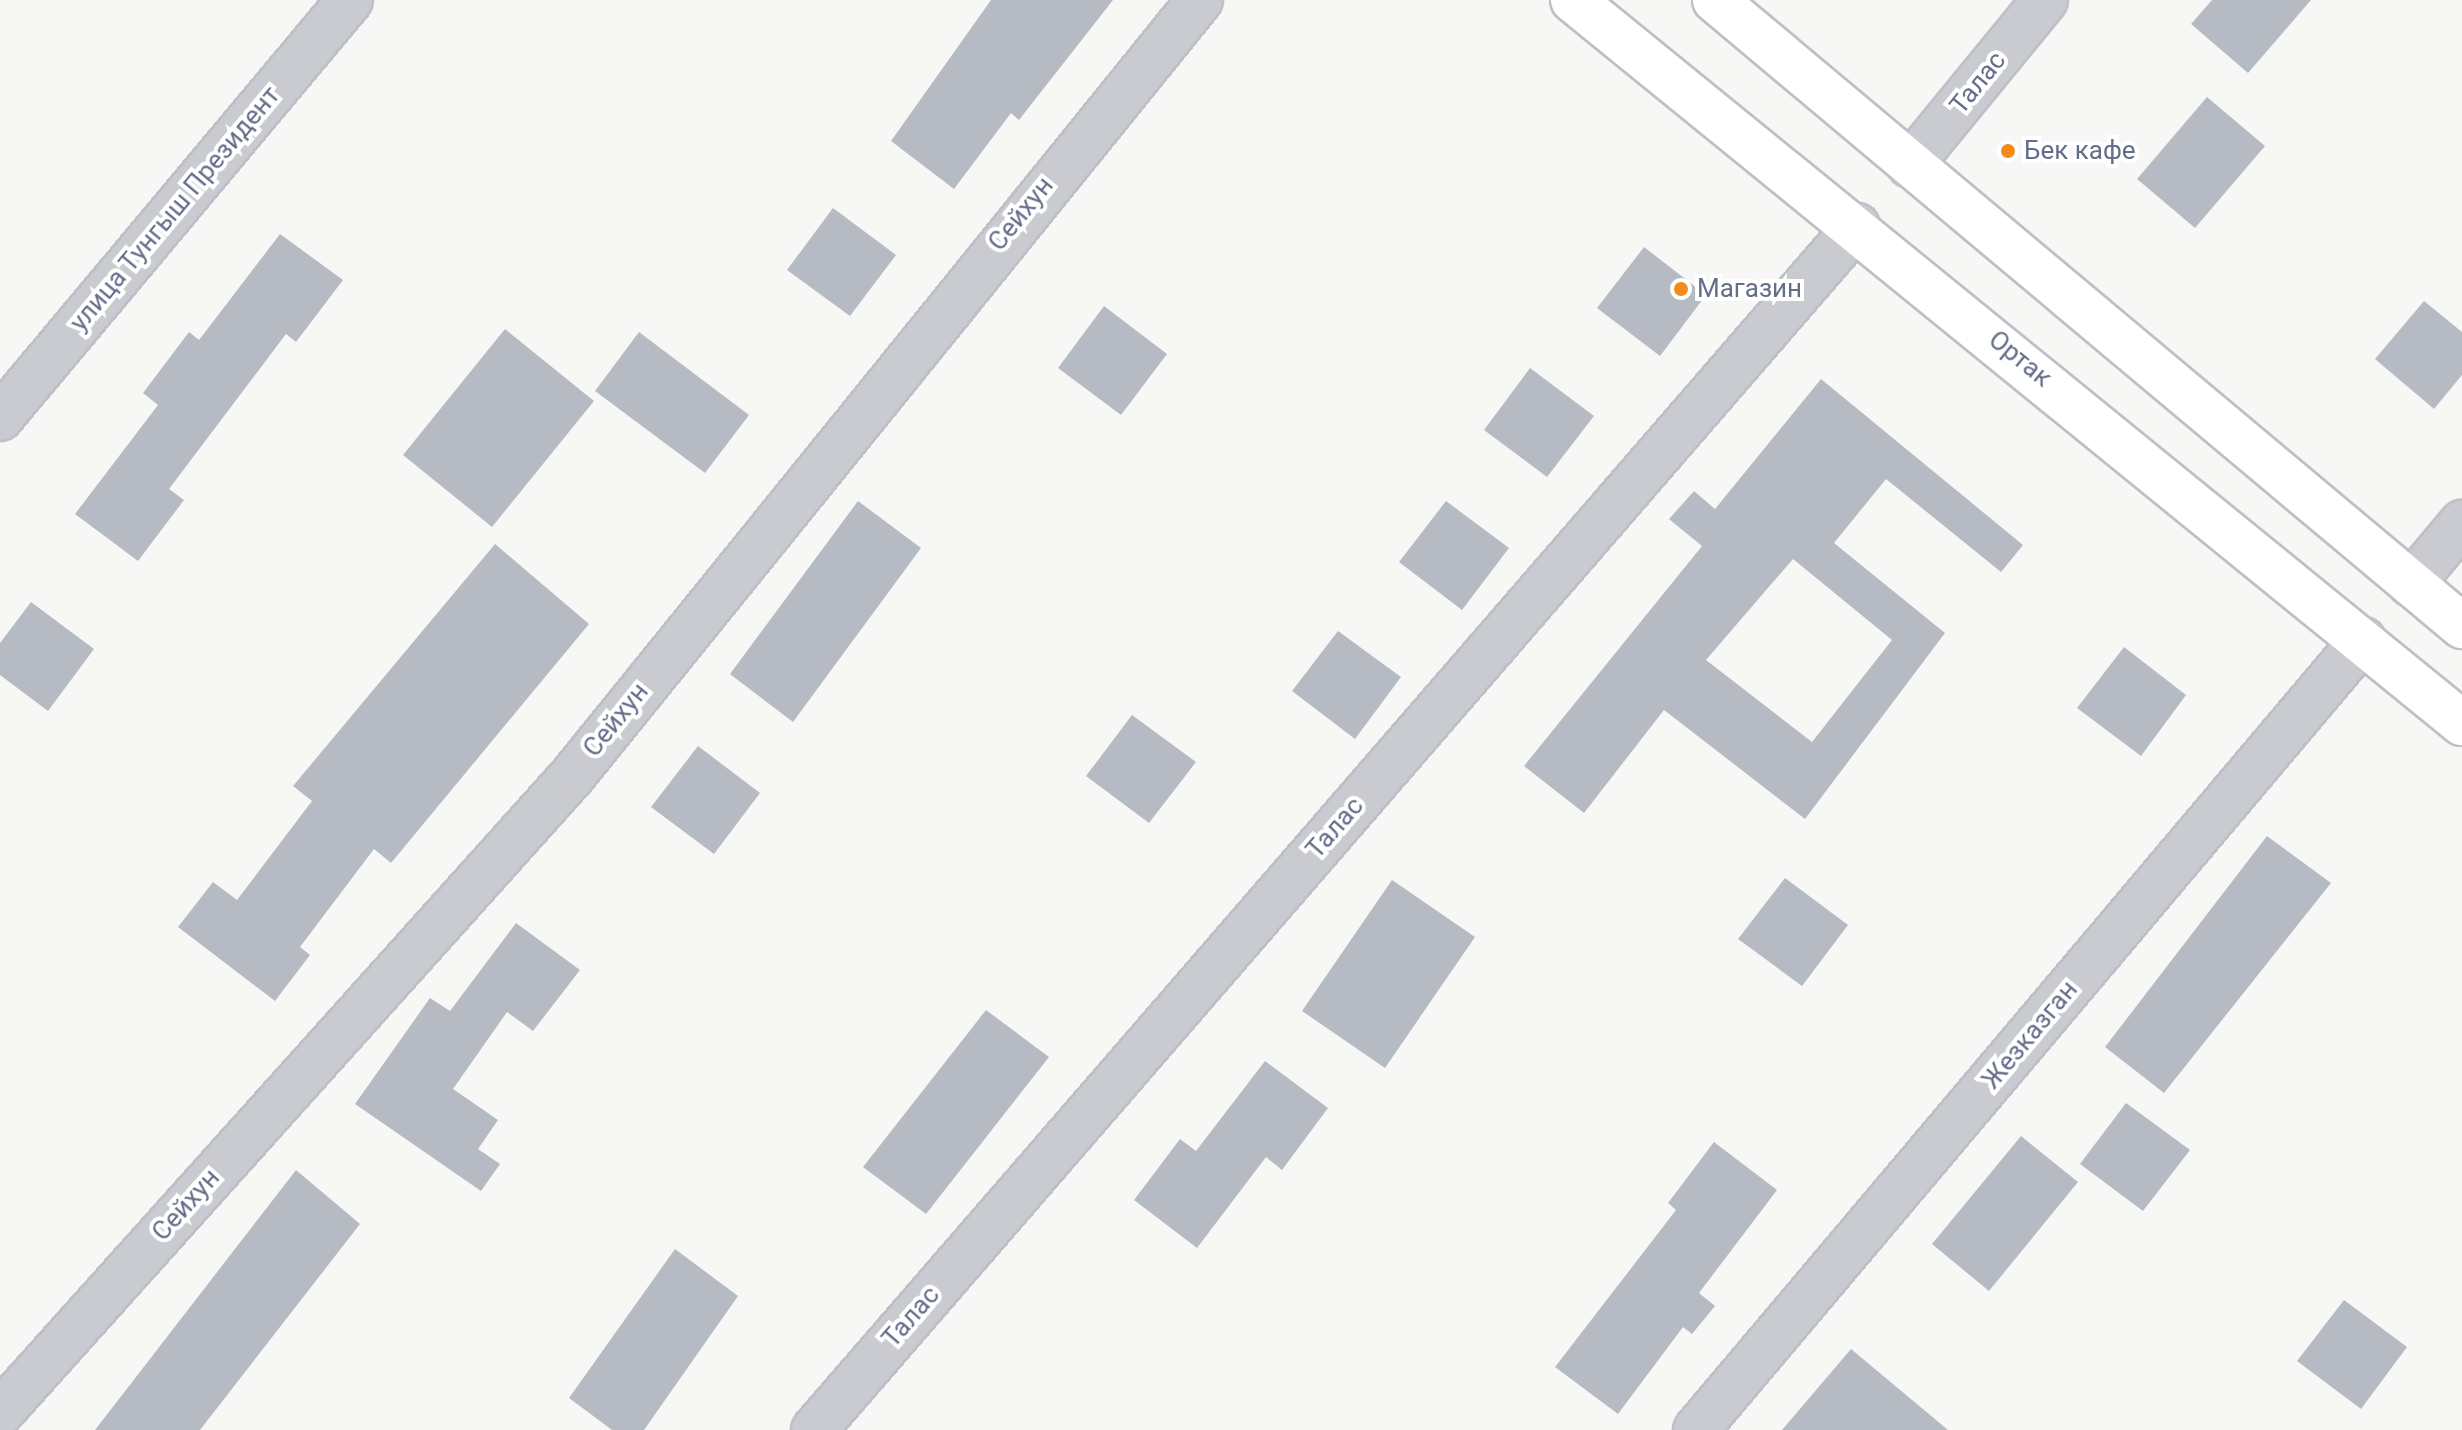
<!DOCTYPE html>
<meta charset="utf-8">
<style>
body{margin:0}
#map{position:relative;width:2462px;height:1430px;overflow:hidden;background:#f7f8f5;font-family:Roboto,sans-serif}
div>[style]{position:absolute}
.building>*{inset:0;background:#b6bac3}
.roads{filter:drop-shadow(2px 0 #bec0c7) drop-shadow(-2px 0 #bec0c7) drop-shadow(0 2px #bec0c7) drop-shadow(0 -2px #bec0c7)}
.street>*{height:44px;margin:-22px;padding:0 22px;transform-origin:22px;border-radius:22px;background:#cacbd0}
.secondary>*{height:44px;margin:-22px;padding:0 22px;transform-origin:22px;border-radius:22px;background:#fff}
.dots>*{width:22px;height:22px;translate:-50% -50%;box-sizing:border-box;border:4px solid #fff;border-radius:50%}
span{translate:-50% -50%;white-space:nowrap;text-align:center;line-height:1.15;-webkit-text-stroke:8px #fff;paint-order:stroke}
.street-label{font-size:26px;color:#646e89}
.poi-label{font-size:26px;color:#646e89}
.left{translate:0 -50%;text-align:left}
</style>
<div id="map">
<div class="building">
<div style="clip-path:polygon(991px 0,1113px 0,1019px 120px,1011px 113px,954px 189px,891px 141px)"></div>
<div style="clip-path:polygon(2212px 0,2311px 0,2248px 73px,2191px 24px)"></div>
<div style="clip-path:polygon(2207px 97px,2265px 146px,2195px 228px,2137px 179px)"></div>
<div style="clip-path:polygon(833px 208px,896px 255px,850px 316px,787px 270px)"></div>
<div style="clip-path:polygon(280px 234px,343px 280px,296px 342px,286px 334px,169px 489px,184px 500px,138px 561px,75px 514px,158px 405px,143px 393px,189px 332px,199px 340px)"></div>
<div style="clip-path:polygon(1644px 247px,1706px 295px,1660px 356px,1597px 308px)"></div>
<div style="clip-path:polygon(2424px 301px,2462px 332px,2462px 375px,2434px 409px,2375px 359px)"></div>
<div style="clip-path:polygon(1104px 306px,1167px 354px,1121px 415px,1058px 368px)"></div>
<div style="clip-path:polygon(505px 329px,594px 401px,492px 527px,403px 455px)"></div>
<div style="clip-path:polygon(639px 332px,749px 415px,705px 473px,595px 391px)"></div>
<div style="clip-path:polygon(1530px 368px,1594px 416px,1547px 477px,1484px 430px)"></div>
<div style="clip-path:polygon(evenodd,1821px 379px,2023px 545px,2001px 572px,1886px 479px,1834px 543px,1945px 633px,1805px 819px,1664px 710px,1584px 813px,1524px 766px,1702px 546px,1669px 519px,1694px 491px,1715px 509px,1821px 379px,1793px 559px,1892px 640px,1812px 742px,1706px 660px,1793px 559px)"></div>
<div style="clip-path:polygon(858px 501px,921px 548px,793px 722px,730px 674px)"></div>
<div style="clip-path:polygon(1446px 501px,1509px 548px,1462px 610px,1399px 562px)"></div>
<div style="clip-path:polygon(495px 544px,589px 624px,391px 863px,374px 849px,300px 947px,310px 955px,275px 1001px,178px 927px,213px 882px,237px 900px,312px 801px,293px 786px)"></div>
<div style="clip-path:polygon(31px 602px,94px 649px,48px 711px,0 675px,0 643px)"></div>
<div style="clip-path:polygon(1338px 631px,1401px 677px,1355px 739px,1292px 691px)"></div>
<div style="clip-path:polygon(2124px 647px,2186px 695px,2141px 756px,2077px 708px)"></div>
<div style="clip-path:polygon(1132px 715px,1196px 762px,1149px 823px,1086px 776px)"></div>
<div style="clip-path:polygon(698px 746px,760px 793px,714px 854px,651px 807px)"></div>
<div style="clip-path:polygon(2267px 836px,2331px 883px,2164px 1093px,2105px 1047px)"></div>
<div style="clip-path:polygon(1785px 878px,1848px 925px,1802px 986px,1738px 939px)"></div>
<div style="clip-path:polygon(1392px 880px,1475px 937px,1385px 1068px,1302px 1011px)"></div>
<div style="clip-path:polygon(516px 923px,580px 970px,533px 1031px,507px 1012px,453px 1089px,498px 1120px,478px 1149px,500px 1164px,481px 1191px,355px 1104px,430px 998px,450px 1011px)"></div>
<div style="clip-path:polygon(986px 1010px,1049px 1057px,926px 1214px,863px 1167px)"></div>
<div style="clip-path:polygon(1265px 1061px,1328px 1108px,1282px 1170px,1266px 1157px,1197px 1248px,1134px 1200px,1180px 1139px,1196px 1151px)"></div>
<div style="clip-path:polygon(2126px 1103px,2190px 1150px,2143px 1211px,2080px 1164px)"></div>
<div style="clip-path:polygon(2021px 1136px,2078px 1182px,1989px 1291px,1932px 1244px)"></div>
<div style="clip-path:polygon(1714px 1142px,1777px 1190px,1699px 1293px,1715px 1306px,1692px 1334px,1683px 1327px,1618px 1414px,1555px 1367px,1676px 1210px,1668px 1203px)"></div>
<div style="clip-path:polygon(296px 1170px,360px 1224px,200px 1430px,95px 1430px)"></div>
<div style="clip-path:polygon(675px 1249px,738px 1296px,644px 1430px,612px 1430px,569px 1398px)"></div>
<div style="clip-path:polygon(2344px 1300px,2407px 1347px,2361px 1409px,2297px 1361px)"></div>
<div style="clip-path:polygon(1851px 1349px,1948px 1430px,1782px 1430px)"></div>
</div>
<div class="roads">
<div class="street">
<div style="left:1910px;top:165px;width:213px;rotate:-50.7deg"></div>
<div style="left:0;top:418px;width:545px;rotate:-50.06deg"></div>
<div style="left:2411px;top:584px;width:80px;rotate:-50.1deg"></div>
<div style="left:0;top:1413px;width:858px;rotate:-48.07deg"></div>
<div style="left:573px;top:775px;width:997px;rotate:-51.03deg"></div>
<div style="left:814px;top:1430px;width:1593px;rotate:-49.1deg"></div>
<div style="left:1696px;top:1430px;width:1034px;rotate:-49.83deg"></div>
</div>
<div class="secondary">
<div style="left:1573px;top:0;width:1146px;rotate:39.12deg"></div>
<div style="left:1715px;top:0;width:975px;rotate:39.96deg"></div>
</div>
</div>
<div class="dots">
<div style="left:2008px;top:151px;background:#f48a19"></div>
<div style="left:1681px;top:289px;background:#f48a19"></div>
</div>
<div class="street-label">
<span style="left:1978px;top:83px;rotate:-51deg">Талас</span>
<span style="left:175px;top:209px;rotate:-50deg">улица Тунгыш Президент</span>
<span style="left:1021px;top:214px;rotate:-51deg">Сейхун</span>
<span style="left:2020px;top:359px;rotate:39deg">Ортак</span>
<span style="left:616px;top:720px;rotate:-51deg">Сейхун</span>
<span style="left:1335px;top:828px;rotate:-49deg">Талас</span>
<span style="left:2030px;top:1035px;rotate:-50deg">Жезказган</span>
<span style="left:186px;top:1205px;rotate:-48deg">Сейхун</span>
<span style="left:911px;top:1317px;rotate:-49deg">Талас</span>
</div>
<div class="poi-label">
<span class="left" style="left:2024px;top:151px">Бек кафе</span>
<span class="left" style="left:1697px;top:289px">Магазин</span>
</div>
</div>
